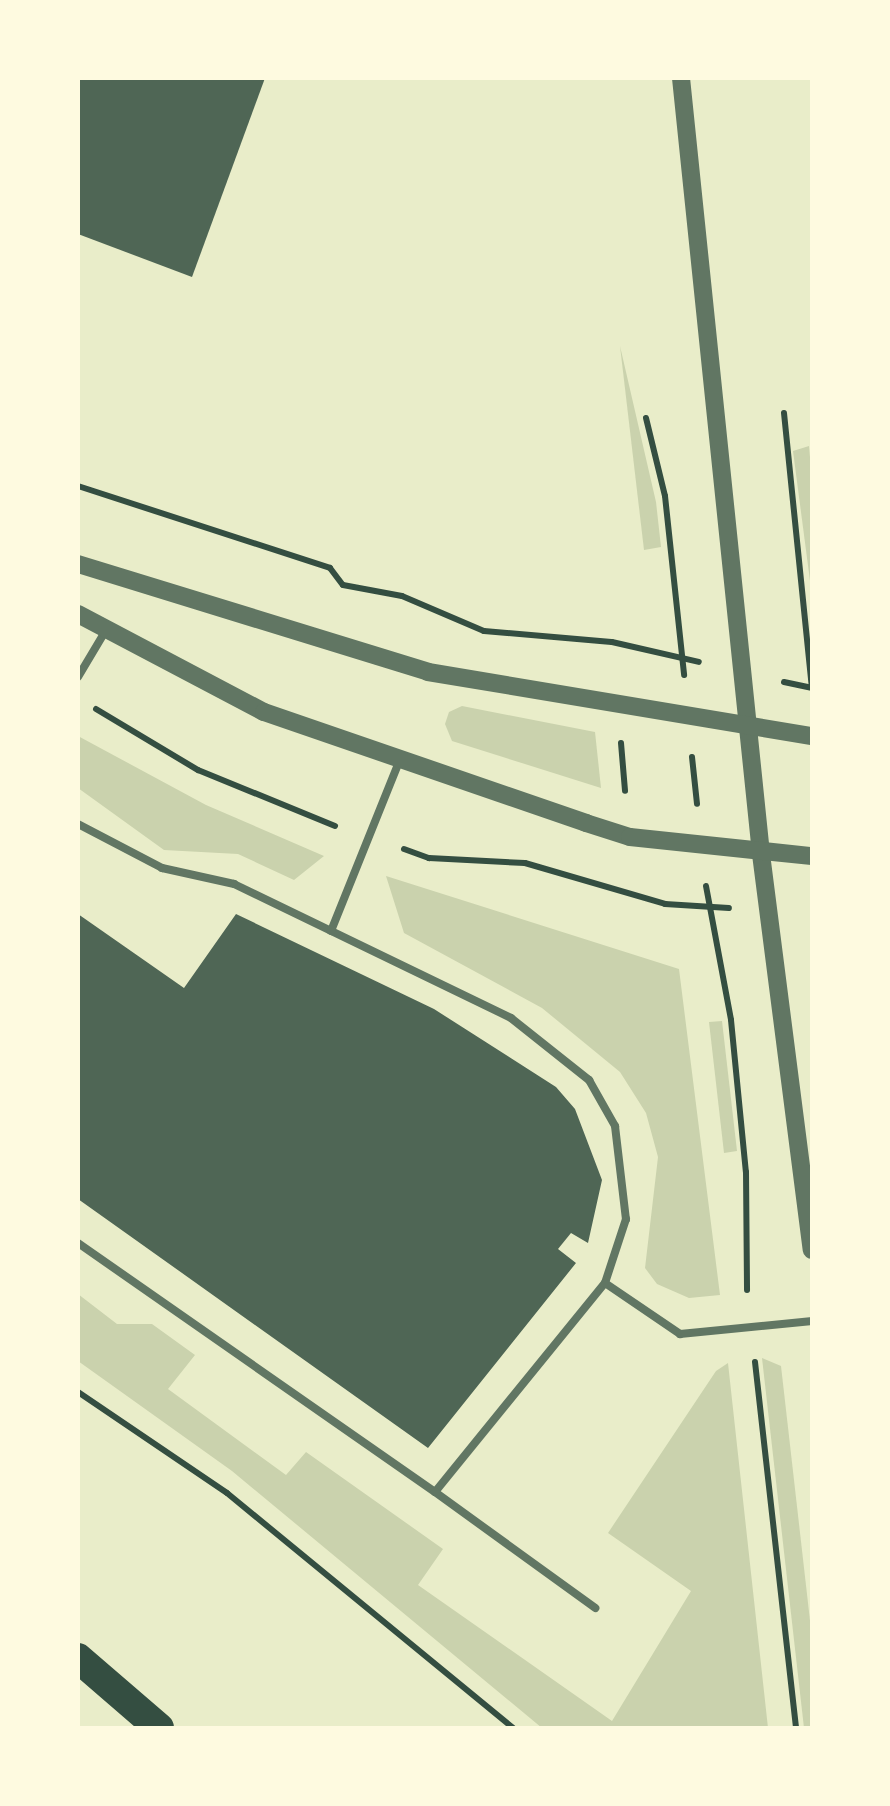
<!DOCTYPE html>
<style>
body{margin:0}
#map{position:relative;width:890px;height:1806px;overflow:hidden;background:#e9edc9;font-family:"Open Sans",sans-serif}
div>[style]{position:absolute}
.green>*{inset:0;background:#cad2ad}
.building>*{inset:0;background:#4f6655}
.path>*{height:6px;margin:-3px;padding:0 3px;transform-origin:3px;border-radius:3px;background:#344e41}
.service>*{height:8px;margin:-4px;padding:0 4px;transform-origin:4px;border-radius:4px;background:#617663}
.tertiary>*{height:18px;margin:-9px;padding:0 9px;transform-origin:9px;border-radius:9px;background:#617663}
.motorway>*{height:30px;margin:-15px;padding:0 15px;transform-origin:15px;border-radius:15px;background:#344e41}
span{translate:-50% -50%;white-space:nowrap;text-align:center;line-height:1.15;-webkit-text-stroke:10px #fefae0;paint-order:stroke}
.frame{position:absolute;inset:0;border:80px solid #fefae0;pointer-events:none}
</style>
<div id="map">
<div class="green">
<div style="clip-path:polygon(620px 346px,656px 502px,661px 547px,644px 550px)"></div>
<div style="clip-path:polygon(809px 446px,812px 480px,812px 596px,793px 451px)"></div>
<div style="clip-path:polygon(462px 706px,595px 732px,601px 788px,452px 741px,445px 724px,449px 712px)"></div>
<div style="clip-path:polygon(78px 736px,206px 805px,324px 856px,294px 880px,238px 854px,164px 850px,78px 788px)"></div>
<div style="clip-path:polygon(386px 876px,679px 969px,720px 1295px,689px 1298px,657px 1284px,645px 1268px,658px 1157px,646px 1113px,620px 1072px,542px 1008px,404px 933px)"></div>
<div style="clip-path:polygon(722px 1021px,737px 1151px,724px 1153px,709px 1022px)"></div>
<div style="clip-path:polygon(78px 1294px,117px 1324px,152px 1324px,195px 1355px,168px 1389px,286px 1475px,306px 1452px,443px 1549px,418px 1585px,612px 1721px,691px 1591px,608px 1533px,716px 1371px,728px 1363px,768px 1728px,542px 1728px,232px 1471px,78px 1361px)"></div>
<div style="clip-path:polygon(762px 1358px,781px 1366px,812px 1638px,812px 1728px,804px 1728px)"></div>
</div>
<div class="building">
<div style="clip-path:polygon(78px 78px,265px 78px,192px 277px,78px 234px)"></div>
<div style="clip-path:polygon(78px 914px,184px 988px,236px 914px,434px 1009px,556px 1087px,575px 1109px,602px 1180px,588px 1243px,571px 1233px,558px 1249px,576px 1263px,428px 1448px,78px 1199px)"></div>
</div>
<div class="path">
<div style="left:784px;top:413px;width:275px;rotate:84.2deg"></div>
<div style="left:646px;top:418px;width:80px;rotate:76.3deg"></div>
<div style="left:665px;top:496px;width:180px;rotate:83.9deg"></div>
<div style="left:78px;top:486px;width:265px;rotate:18deg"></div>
<div style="left:330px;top:568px;width:21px;rotate:53deg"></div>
<div style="left:343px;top:585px;width:60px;rotate:10.6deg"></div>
<div style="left:402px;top:596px;width:89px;rotate:23.1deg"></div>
<div style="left:484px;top:631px;width:128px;rotate:4.9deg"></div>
<div style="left:612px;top:642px;width:89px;rotate:12.9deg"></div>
<div style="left:784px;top:682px;width:29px;rotate:12deg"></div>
<div style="left:96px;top:709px;width:119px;rotate:30.9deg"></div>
<div style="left:198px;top:770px;width:148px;rotate:22.2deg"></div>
<div style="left:621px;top:743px;width:48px;rotate:85.2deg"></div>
<div style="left:692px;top:757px;width:47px;rotate:83.9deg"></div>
<div style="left:404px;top:849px;width:27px;rotate:20deg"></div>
<div style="left:429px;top:858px;width:96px;rotate:3deg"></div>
<div style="left:525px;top:863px;width:146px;rotate:16.3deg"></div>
<div style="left:665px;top:904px;width:64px;rotate:3.6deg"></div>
<div style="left:706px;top:886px;width:136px;rotate:79.4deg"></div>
<div style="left:731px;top:1020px;width:153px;rotate:84.4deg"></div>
<div style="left:746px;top:1172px;width:118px;rotate:89.5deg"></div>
<div style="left:755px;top:1362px;width:368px;rotate:83.6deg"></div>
<div style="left:78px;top:1392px;width:180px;rotate:34.1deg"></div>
<div style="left:227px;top:1493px;width:370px;rotate:39.4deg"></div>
</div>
<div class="service">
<div style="left:78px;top:677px;width:55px;rotate:-59.2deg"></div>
<div style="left:78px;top:824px;width:95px;rotate:27.6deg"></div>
<div style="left:162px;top:868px;width:74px;rotate:12.5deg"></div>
<div style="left:234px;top:884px;width:308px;rotate:25.8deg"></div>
<div style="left:511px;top:1018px;width:100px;rotate:38.5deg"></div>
<div style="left:589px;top:1080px;width:53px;rotate:60.5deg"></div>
<div style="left:615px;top:1126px;width:94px;rotate:83.3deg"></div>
<div style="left:626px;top:1219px;width:67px;rotate:108.2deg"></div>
<div style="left:331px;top:931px;width:185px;rotate:-68.1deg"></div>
<div style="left:78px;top:1243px;width:435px;rotate:34.9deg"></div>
<div style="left:435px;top:1492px;width:269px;rotate:-50.9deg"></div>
<div style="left:605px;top:1283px;width:91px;rotate:34.2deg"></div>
<div style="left:680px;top:1334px;width:133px;rotate:-5.6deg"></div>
<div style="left:435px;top:1492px;width:198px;rotate:35.9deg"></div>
</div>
<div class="tertiary">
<div style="left:681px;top:78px;width:780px;rotate:84.11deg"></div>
<div style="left:761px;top:854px;width:399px;rotate:82.7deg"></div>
<div style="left:78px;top:564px;width:366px;rotate:17.1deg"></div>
<div style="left:428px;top:672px;width:389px;rotate:9.5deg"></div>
<div style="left:78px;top:614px;width:210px;rotate:27.8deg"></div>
<div style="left:264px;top:712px;width:341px;rotate:19deg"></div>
<div style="left:586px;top:823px;width:46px;rotate:17.7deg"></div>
<div style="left:630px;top:837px;width:183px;rotate:6deg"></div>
</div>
<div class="motorway">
<div style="left:78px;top:1658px;width:107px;rotate:40.8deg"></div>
</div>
<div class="frame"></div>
</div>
